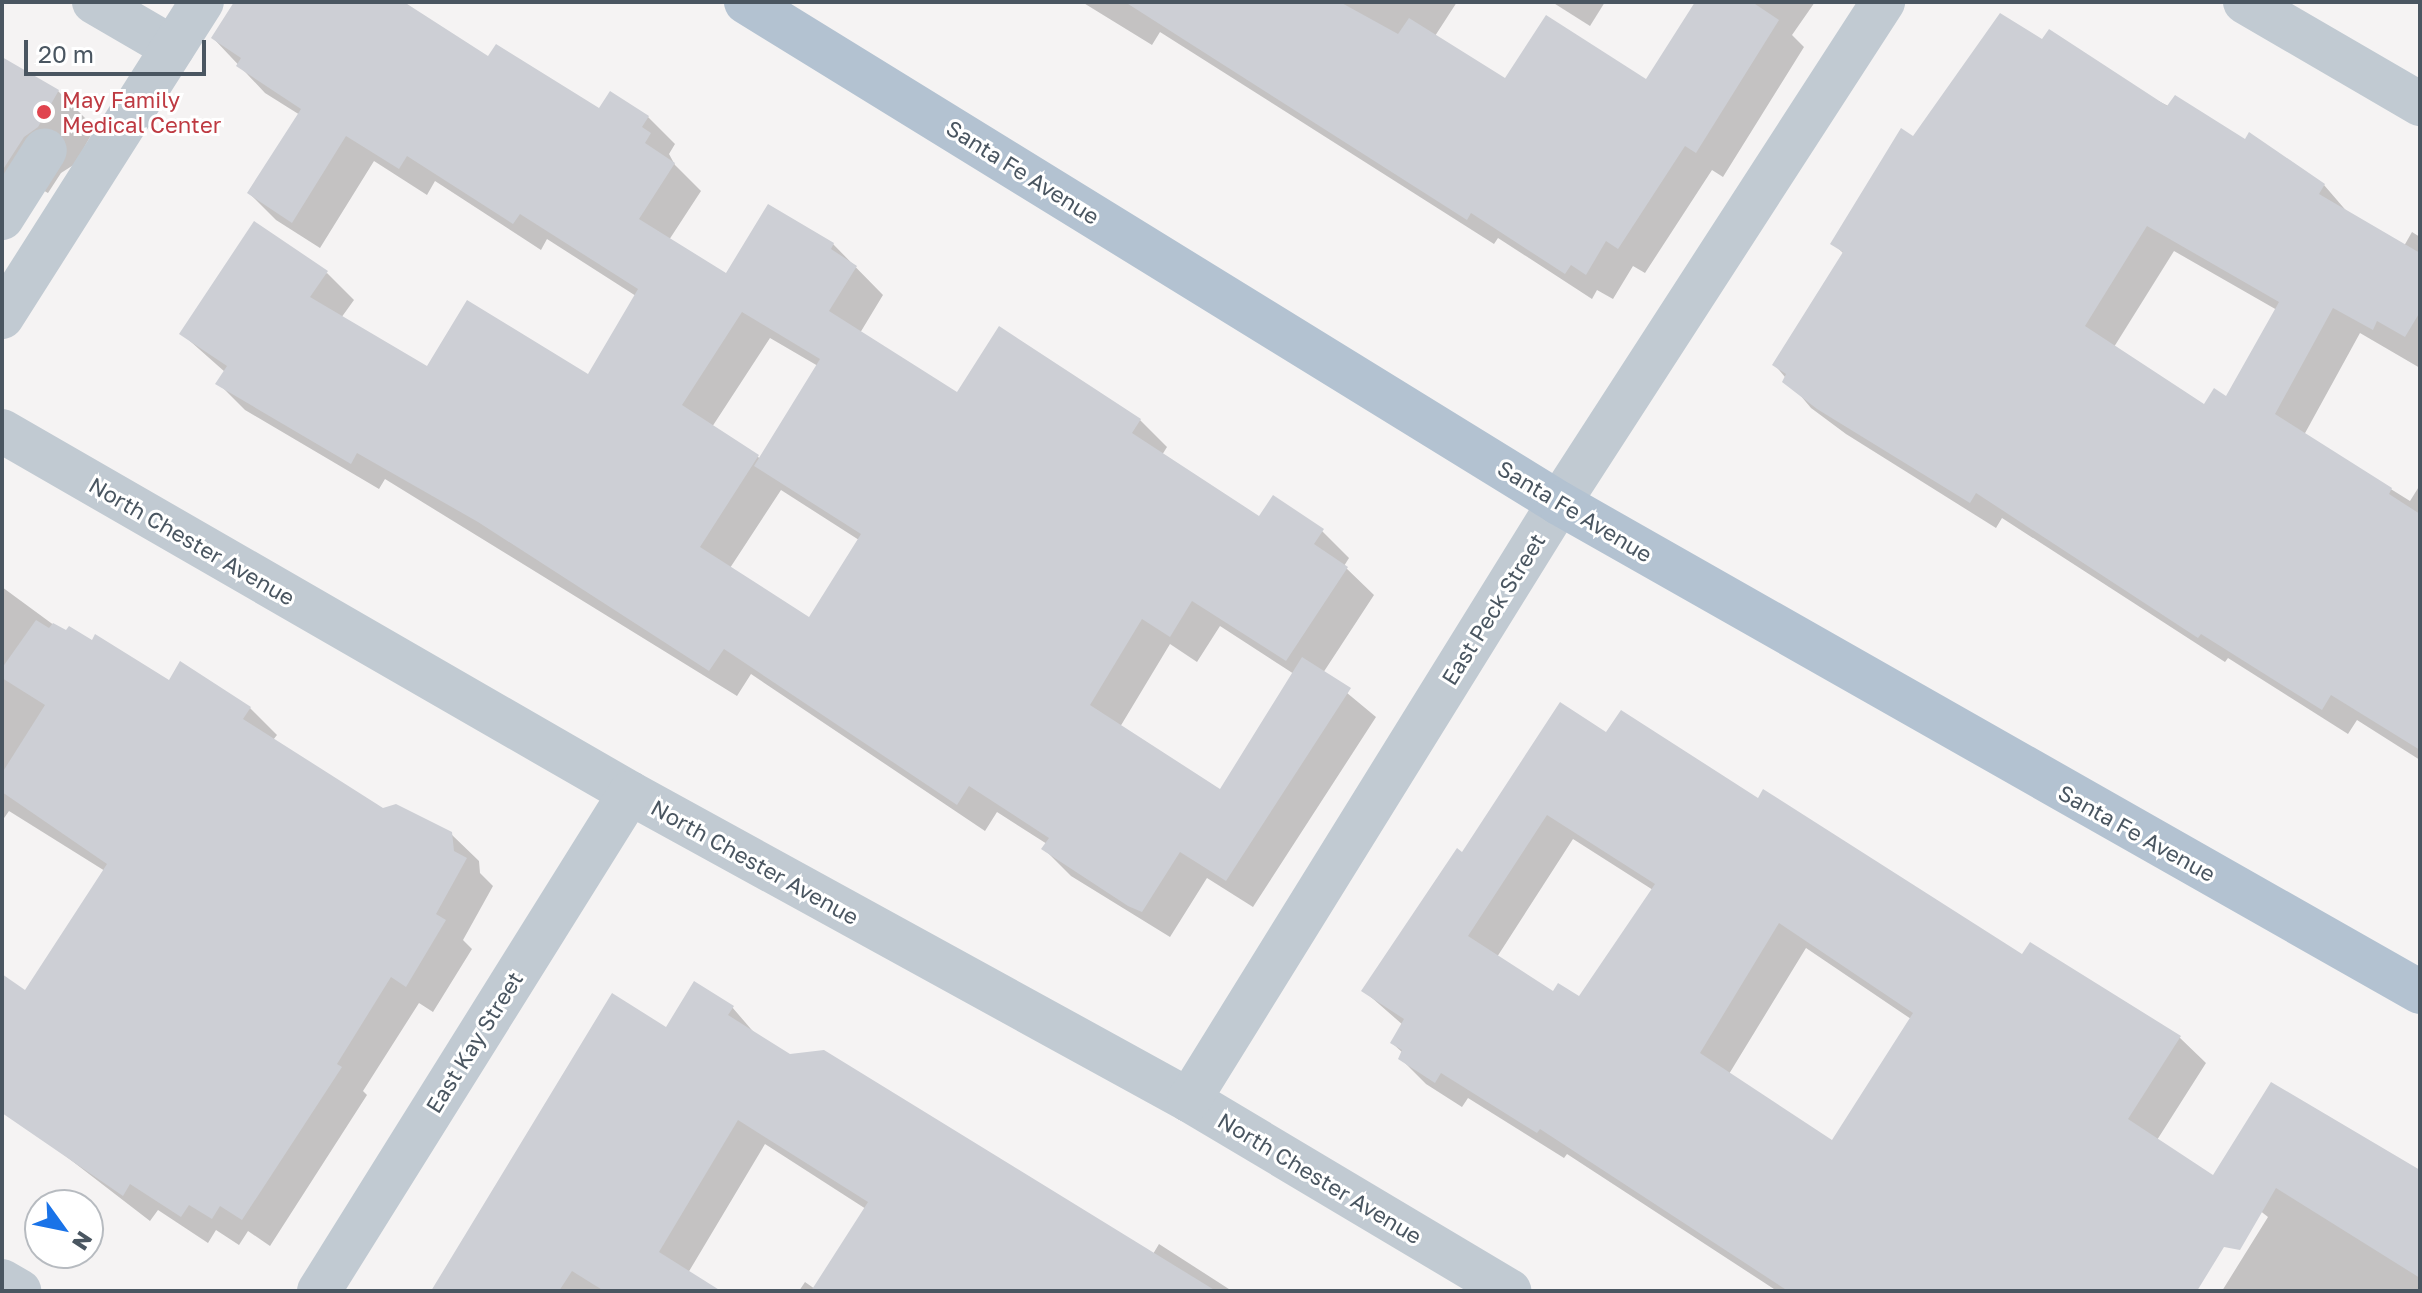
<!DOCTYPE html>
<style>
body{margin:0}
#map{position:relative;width:2422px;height:1293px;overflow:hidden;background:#f5f3f3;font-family:"Golos Text",sans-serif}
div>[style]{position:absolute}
.shadow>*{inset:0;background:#0003}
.building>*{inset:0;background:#cdcfd5}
.minor>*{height:44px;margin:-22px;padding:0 22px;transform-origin:22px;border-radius:22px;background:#c1cad2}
.major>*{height:44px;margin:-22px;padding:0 22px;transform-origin:22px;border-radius:22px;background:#b3c2d1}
.dots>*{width:22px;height:22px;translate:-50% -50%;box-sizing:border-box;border:4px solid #fff;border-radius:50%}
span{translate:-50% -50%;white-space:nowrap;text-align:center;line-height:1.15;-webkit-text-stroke:6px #fff;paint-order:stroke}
.health-label{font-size:22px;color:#be3a42}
.left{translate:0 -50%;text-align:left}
.street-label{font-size:22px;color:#4a5661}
.frame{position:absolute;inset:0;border:4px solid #4a5661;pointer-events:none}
.north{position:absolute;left:24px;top:1189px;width:80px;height:80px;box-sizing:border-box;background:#fff;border:2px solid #b7bbc0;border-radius:50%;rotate:123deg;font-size:22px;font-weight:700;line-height:32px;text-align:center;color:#4a5661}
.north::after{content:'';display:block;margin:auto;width:28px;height:36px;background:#1a73e8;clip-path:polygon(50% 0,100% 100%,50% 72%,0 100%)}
.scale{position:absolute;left:24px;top:40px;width:182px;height:36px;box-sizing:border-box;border:4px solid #4a5661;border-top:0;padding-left:10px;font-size:24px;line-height:28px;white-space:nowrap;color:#4a5661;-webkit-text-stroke:6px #fff;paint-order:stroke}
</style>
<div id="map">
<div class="shadow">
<div style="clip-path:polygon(evenodd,237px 2px,396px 2px,488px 59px,600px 111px,648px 117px,675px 144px,669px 154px,675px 165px,701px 191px,669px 240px,727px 276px,833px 244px,883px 295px,860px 333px,958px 394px,1140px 420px,1167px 447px,1162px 455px,1259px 519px,1322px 531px,1349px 558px,1344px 566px,1374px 595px,1323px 673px,1376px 717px,1253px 907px,1207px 878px,1170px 937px,1071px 876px,1044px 849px,1047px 844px,997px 812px,985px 831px,751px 674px,737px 696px,385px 479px,379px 489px,245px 410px,218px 383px,225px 372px,182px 334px,327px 273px,354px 300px,341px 318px,428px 369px,588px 376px,636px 296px,547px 239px,541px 250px,435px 181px,427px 195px,374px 161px,320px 248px,276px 220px,249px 193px,300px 115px,265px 93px,213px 38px,237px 2px,770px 338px,818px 366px,761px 459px,712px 427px,770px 338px,237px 2px,781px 490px,859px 540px,809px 620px,730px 568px,781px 490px,237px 2px,1220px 626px,1294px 674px,1221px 791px,1120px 727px,1170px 644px,1197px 662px,1220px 626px)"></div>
<div style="clip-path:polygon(1082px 2px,1457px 2px,1435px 36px,1506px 80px,1647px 81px,1697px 2px,1815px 2px,1792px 35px,1804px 47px,1723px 177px,1712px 170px,1645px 273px,1633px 266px,1613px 299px,1597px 290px,1592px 299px,1498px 238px,1494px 244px,1160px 32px,1152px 45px)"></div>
<div style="clip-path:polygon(1552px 2px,1605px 2px,1590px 26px)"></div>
<div style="clip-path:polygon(evenodd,2042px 42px,2324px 185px,2349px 214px,2404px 246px,2412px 232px,2420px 237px,2420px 368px,2360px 333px,2304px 435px,2410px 501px,2420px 485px,2420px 760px,2357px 720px,2348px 734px,2228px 658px,2225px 662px,2002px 518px,1996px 528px,1846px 434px,1811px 408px,1774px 364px,1844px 254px,1833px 243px,1914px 138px,2042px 42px,2174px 251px,2277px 310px,2227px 398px,2205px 406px,2114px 347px,2174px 251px)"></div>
<div style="clip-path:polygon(2px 59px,58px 91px,95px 128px,75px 164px,61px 173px,48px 193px,12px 173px,2px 188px)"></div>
<div style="clip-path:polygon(2px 587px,66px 634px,169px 683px,250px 708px,277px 735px,273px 740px,383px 810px,451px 834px,479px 861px,480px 873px,493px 886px,463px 940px,472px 949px,433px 1012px,419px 1003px,363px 1091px,367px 1095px,270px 1246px,248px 1231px,239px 1245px,216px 1230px,208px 1243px,158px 1210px,150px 1221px,2px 1107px,2px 977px,26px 992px,105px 871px,9px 811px,2px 821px)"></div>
<div style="clip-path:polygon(evenodd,1607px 734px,1758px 800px,2022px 956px,2179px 1037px,2206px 1063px,2157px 1140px,2158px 1291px,1777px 1291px,1567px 1154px,1564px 1158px,1468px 1098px,1462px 1107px,1426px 1084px,1400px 1058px,1403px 1053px,1392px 1043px,1403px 1025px,1364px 991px,1463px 855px,1607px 734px,1573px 839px,1653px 890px,1580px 999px,1554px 994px,1497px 957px,1573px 839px,1607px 734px,1806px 948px,1911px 1019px,1833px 1142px,1729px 1074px,1806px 948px)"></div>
<div style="clip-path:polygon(732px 1007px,757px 1036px,789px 1056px,1153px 1254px,1159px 1244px,1232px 1291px,799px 1291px,805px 1282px,815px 1289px,866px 1209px,765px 1144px,688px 1273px,717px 1291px,432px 1291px,667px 1030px)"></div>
<div style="clip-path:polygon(2420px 1171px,2420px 1291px,2222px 1291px,2268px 1217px,2215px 1175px)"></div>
</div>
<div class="building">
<div style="clip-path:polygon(evenodd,234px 2px,404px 2px,488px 56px,496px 44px,599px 108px,610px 91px,649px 116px,642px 127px,651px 133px,645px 143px,675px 163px,639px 219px,726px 273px,768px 204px,834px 243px,831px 249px,857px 266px,829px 311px,957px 392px,999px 326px,1141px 419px,1132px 433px,1259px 516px,1273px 495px,1324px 529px,1314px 544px,1348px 567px,1286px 661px,1192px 601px,1170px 637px,1142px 619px,1090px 705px,1220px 789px,1302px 657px,1351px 688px,1226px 881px,1180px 852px,1142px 912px,1128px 906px,1041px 849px,1049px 838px,969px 786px,957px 805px,724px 649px,709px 671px,478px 522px,357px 453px,351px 464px,215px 384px,227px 366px,179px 334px,254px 221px,328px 271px,310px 297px,427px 366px,467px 300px,588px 374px,638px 289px,520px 214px,513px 224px,407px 156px,399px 169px,346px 136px,292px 223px,247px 193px,301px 109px,236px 66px,241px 58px,211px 38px,234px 2px,742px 312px,820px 359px,754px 466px,861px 534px,809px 617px,700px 547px,759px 455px,682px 405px,742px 312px)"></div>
<div style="clip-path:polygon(1125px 2px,1340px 2px,1398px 34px,1409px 18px,1505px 78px,1546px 15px,1646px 79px,1695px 2px,1752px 2px,1779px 20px,1696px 153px,1685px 146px,1618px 249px,1606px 241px,1586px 275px,1571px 265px,1565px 274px,1471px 213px,1467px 220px)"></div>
<div style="clip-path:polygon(evenodd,2000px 13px,2042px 39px,2049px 29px,2167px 106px,2175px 95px,2245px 139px,2249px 132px,2325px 184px,2319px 194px,2420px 253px,2420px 312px,2405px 337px,2377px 321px,2373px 330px,2333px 308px,2275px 414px,2392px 488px,2389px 494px,2420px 514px,2420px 750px,2331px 695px,2322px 710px,2201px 634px,2198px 638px,1976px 493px,1970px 503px,1817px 409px,1782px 382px,1786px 374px,1772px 365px,1843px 252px,1830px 244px,1901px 128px,1913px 136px,2000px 13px,2147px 226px,2279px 302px,2226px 396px,2214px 388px,2204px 404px,2085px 326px,2147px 226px)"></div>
<div style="clip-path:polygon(2px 57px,59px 90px,38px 127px,24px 137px,2px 171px)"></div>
<div style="clip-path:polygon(36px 620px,49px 628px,53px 623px,66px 630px,69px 626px,92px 640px,95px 634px,169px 680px,180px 661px,251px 707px,243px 719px,383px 808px,396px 804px,452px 832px,454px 851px,467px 858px,436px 914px,446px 920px,406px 987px,391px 977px,337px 1064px,342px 1067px,242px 1220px,220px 1206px,212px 1219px,189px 1205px,181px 1217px,130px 1184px,123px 1196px,2px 1113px,2px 974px,25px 990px,107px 864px,2px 792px,2px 773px,45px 705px,2px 678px,2px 668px)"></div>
<div style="clip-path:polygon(evenodd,1560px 702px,1606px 732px,1621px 710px,1758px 798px,1763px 789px,2022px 954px,2030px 942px,2181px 1036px,2128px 1119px,2213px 1175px,2271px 1082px,2420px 1170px,2420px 1278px,2276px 1188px,2240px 1250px,2224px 1247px,2197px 1291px,1788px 1291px,1540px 1129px,1537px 1133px,1441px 1073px,1435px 1083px,1398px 1059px,1402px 1050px,1390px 1043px,1404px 1019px,1361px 991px,1457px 848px,1462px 852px,1560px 702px,1547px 815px,1655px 884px,1579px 996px,1558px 983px,1553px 991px,1468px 936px,1547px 815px,1560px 702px,1779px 923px,1913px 1013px,1832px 1140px,1700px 1053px,1779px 923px)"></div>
<div style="clip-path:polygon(694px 981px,734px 1006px,728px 1015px,790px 1054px,824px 1050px,1216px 1291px,811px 1291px,868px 1202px,738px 1120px,659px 1252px,721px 1291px,604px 1291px,572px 1271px,559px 1291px,431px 1291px,612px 993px,666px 1027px)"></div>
</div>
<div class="minor">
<div style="left:94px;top:2px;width:91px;rotate:30.2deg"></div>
<div style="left:2245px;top:2px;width:203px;rotate:30.2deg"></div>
<div style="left:2px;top:218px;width:80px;rotate:-57.7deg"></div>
<div style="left:2px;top:317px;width:373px;rotate:-57.6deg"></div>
<div style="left:2px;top:431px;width:725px;rotate:29.96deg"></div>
<div style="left:630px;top:793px;width:638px;rotate:28.78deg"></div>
<div style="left:1189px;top:1100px;width:373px;rotate:30.8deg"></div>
<div style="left:1189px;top:1100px;width:702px;rotate:-58.21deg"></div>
<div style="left:1559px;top:503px;width:597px;rotate:-57.11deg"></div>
<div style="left:2px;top:1281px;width:20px;rotate:30deg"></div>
<div style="left:319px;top:1291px;width:587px;rotate:-58.02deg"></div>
</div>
<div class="major">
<div style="left:746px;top:2px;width:955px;rotate:31.64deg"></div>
<div style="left:1559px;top:503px;width:990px;rotate:29.59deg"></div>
</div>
<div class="dots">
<div style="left:44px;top:112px;background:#e0444e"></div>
</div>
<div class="health-label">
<span class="left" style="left:62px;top:112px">May Family<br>Medical Center</span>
</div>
<div class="street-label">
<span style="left:1023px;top:172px;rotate:32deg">Santa Fe Avenue</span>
<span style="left:1575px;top:511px;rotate:31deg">Santa Fe Avenue</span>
<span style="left:192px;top:541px;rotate:30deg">North Chester Avenue</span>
<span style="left:1493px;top:609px;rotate:-58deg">East Peck Street</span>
<span style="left:2137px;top:833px;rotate:29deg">Santa Fe Avenue</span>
<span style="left:755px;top:862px;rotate:29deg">North Chester Avenue</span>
<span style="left:474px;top:1042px;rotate:-58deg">East Kay Street</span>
<span style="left:1320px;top:1178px;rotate:31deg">North Chester Avenue</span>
</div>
<div class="frame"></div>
<div class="north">N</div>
<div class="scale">20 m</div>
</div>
